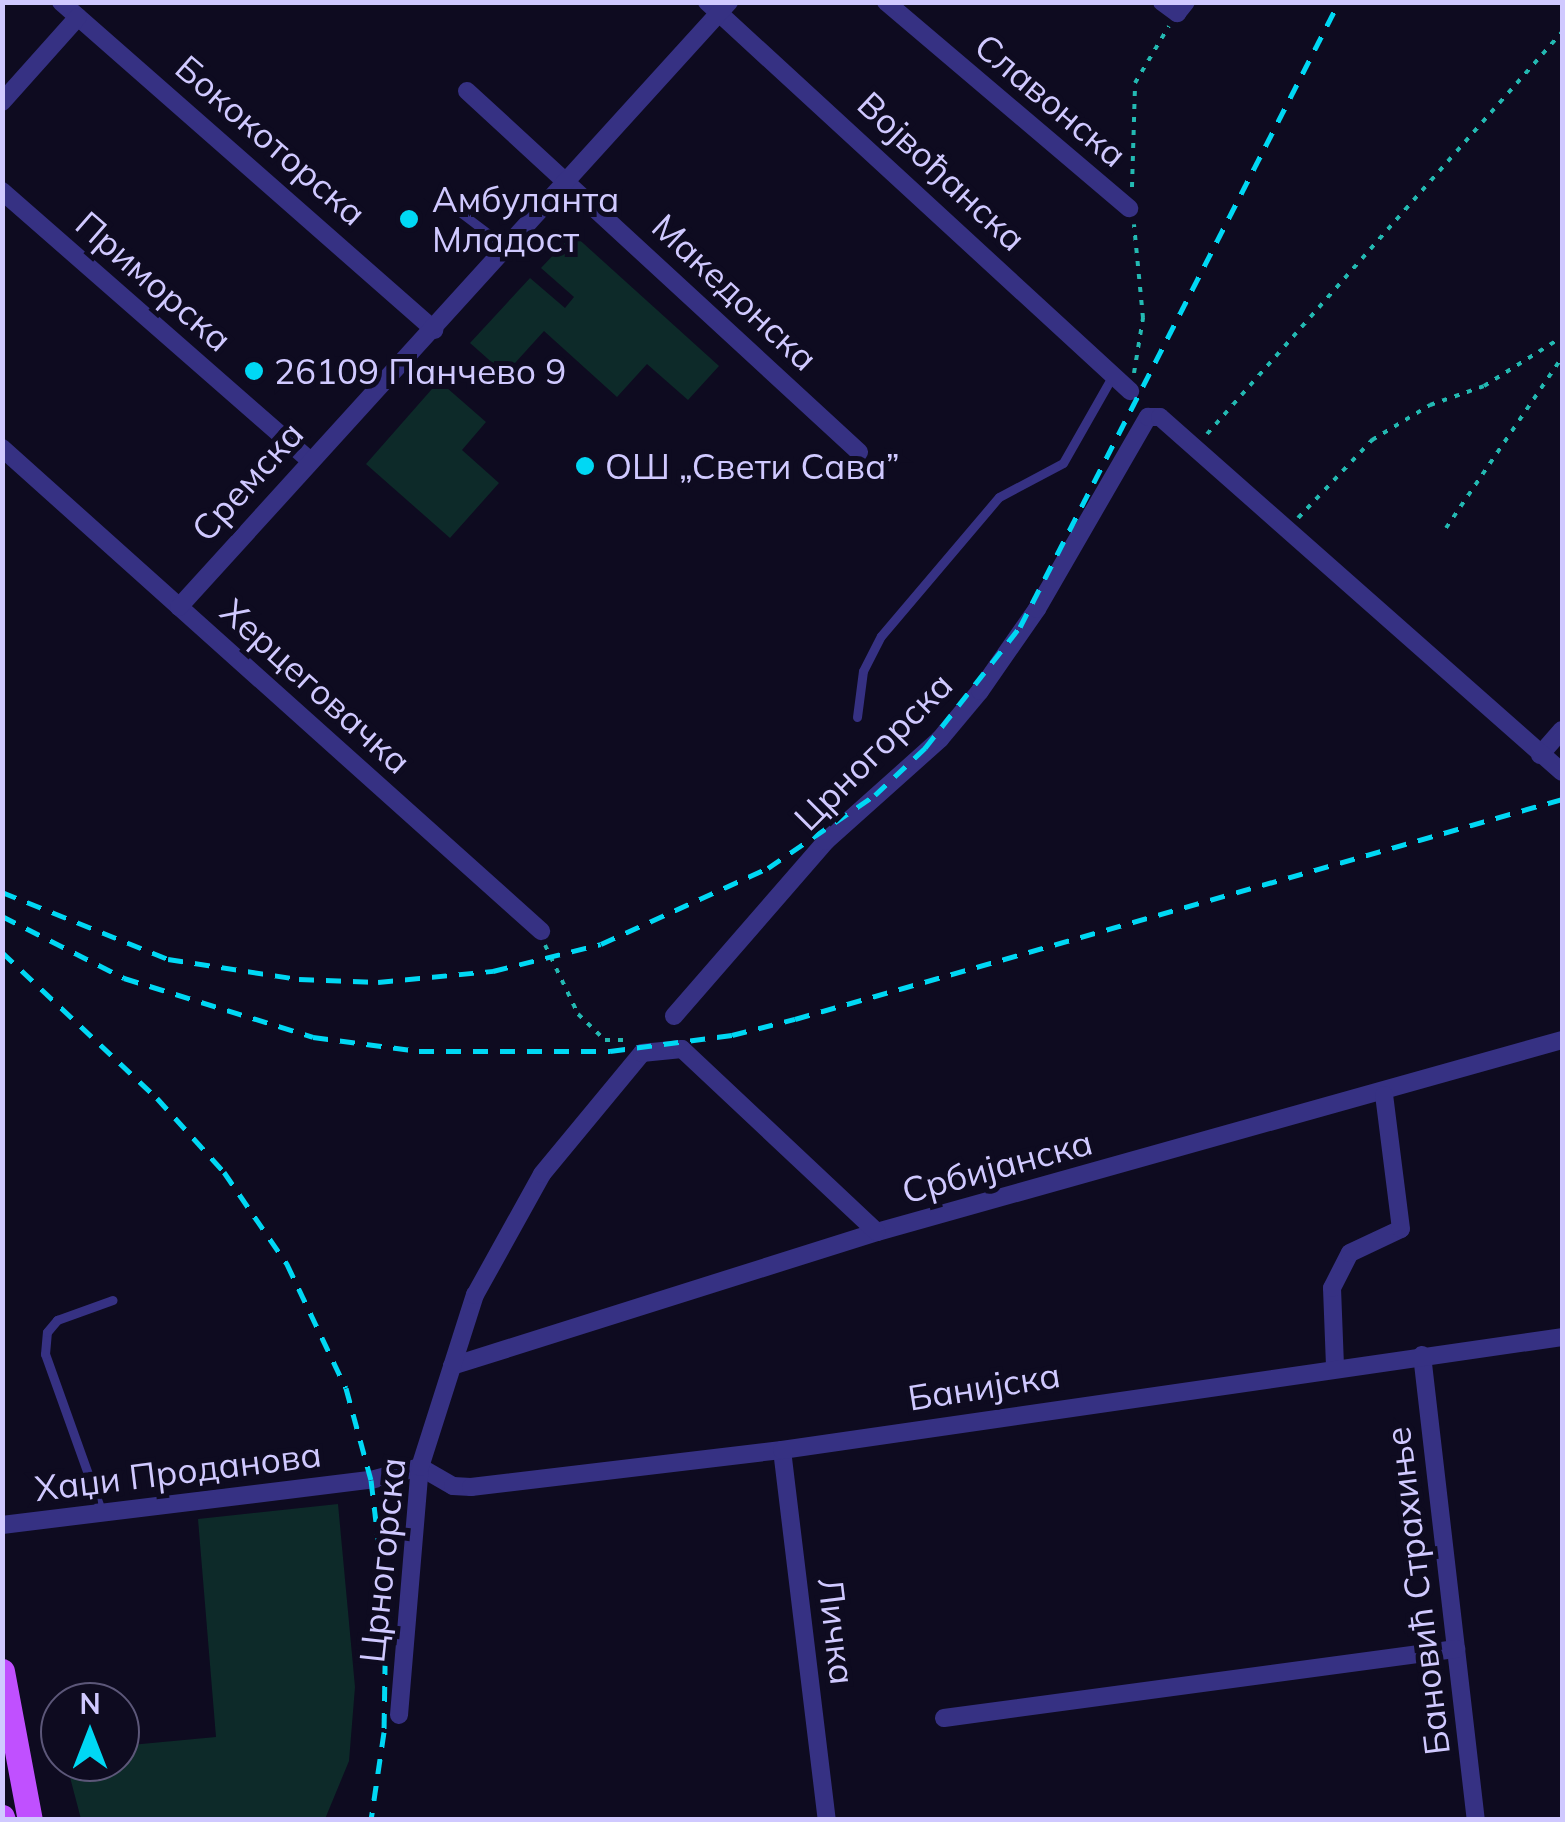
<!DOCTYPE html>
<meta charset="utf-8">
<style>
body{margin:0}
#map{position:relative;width:1565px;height:1822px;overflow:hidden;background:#0e0b20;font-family:Mulish,sans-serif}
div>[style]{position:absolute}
.green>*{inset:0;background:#0d2a29}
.path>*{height:4px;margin-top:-2px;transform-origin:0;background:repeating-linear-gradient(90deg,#23b9b2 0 5px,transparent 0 13px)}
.lane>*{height:9px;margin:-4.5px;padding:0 4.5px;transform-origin:4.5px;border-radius:4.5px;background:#363183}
.street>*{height:18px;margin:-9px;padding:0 9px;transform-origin:9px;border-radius:9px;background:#363183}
.primary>*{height:25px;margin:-12.5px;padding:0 12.5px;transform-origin:12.5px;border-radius:12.5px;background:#c050ff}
.rail>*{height:5px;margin-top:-2.5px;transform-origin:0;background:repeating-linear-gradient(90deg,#00d8f4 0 15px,transparent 0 27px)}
.dots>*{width:28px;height:28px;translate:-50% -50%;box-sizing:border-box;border:5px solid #0e0b20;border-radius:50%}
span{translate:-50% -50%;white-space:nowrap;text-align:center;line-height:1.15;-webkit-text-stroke:10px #0e0b20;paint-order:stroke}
.street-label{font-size:35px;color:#d0c9ff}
.poi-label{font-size:35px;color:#d0c9ff}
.left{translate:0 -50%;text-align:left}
.frame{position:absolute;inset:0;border:5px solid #d0c9ff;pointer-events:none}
.north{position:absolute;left:40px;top:1682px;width:100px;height:100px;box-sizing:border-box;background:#0e0b20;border:2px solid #5c5779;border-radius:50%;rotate:0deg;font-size:28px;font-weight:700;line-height:40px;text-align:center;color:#d0c9ff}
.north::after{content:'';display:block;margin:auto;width:35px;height:45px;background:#00d8f4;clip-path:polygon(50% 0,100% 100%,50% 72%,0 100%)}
</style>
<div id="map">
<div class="green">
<div style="clip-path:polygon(573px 234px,719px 366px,688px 400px,647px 364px,617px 397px,544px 331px,505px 374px,470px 343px,530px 278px,565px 308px,574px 297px,541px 268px)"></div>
<div style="clip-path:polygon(439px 381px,486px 422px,462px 450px,499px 483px,450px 538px,366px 464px)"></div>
<div style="clip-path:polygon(338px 1504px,355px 1687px,349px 1761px,325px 1819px,81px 1819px,66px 1762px,120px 1762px,120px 1746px,216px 1737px,198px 1519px)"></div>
</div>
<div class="path">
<div style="left:1132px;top:187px;width:104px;rotate:-88.3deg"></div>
<div style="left:1135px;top:83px;width:66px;rotate:-59.2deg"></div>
<div style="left:1134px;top:373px;width:56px;rotate:-80.7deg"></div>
<div style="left:1143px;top:318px;width:94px;rotate:-95.5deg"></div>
<div style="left:1207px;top:434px;width:536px;rotate:-48.55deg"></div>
<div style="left:1298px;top:518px;width:108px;rotate:-46.5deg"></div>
<div style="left:1372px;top:440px;width:68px;rotate:-31.1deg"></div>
<div style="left:1430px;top:405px;width:57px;rotate:-19.4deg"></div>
<div style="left:1484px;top:386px;width:92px;rotate:-32.1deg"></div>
<div style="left:1446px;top:528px;width:207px;rotate:-55.8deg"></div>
<div style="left:545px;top:945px;width:76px;rotate:64.4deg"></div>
<div style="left:578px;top:1014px;width:37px;rotate:44deg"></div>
<div style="left:605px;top:1040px;width:25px"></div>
</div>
<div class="lane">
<div style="left:444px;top:200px;width:78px;rotate:37.2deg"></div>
<div style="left:857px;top:717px;width:46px;rotate:-82.6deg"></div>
<div style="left:863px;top:671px;width:39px;rotate:-63deg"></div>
<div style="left:881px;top:636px;width:182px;rotate:-49.7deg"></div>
<div style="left:999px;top:497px;width:72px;rotate:-28deg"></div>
<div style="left:1063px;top:463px;width:101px;rotate:-60.4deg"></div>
<div style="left:102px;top:1513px;width:169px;rotate:-109.7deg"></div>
<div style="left:45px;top:1354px;width:22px;rotate:-85deg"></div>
<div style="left:47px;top:1332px;width:16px;rotate:-50deg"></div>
<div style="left:57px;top:1320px;width:59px;rotate:-19.7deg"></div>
</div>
<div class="street">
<div style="left:61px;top:2px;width:497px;rotate:41.3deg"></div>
<div style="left:707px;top:2px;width:575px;rotate:42.6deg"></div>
<div style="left:886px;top:2px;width:319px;rotate:40.3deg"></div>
<div style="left:1162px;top:2px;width:19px;rotate:36deg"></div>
<div style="left:1177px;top:13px;width:14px;rotate:-51deg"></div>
<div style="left:467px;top:91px;width:533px;rotate:42.64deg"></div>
<div style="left:2px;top:102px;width:114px;rotate:-48.2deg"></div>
<div style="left:2px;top:191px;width:407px;rotate:41.2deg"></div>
<div style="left:2px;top:448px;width:724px;rotate:41.86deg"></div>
<div style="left:179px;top:607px;width:818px;rotate:-47.73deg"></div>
<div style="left:1540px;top:755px;width:33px;rotate:-49deg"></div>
<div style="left:674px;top:1016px;width:232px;rotate:-49deg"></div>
<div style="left:826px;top:841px;width:153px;rotate:-41.8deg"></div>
<div style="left:940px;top:739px;width:62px;rotate:-50.2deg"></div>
<div style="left:980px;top:691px;width:100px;rotate:-55.2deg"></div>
<div style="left:1037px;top:609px;width:222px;rotate:-60deg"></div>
<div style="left:1148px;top:417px;width:12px"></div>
<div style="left:1160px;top:417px;width:536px;rotate:41.45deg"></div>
<div style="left:1422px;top:1355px;width:468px;rotate:83.4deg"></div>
<div style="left:452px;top:1366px;width:446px;rotate:-17.5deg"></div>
<div style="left:877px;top:1232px;width:711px;rotate:-15.66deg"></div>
<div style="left:1335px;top:1366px;width:78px;rotate:-92.2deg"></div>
<div style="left:1332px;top:1288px;width:39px;rotate:-63deg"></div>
<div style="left:1350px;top:1253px;width:56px;rotate:-25.2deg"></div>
<div style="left:1401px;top:1229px;width:135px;rotate:-97.2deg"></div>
<div style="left:782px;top:1450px;width:373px;rotate:83.1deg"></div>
<div style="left:420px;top:1467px;width:38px;rotate:30deg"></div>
<div style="left:453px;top:1486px;width:18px;rotate:3deg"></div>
<div style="left:471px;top:1487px;width:313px;rotate:-6.8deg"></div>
<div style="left:782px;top:1450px;width:788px;rotate:-8.24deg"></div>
<div style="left:2px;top:1525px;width:372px;rotate:-7deg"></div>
<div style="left:371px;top:1480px;width:51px;rotate:-14.9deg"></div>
<div style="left:399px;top:1715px;width:249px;rotate:-85.2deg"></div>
<div style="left:420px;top:1467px;width:181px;rotate:-72.3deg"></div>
<div style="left:475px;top:1295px;width:138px;rotate:-61deg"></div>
<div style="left:542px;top:1174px;width:157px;rotate:-50.4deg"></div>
<div style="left:642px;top:1053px;width:40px;rotate:-5.7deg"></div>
<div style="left:682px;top:1049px;width:267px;rotate:43.2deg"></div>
<div style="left:944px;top:1718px;width:517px;rotate:-7.68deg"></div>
</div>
<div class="primary">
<div style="left:2px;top:1671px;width:152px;rotate:79.4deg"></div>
<div style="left:2px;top:1817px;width:3px;rotate:72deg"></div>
</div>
<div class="rail">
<div style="left:2px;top:892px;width:179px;rotate:22deg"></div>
<div style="left:168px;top:959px;width:133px;rotate:8.7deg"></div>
<div style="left:299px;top:979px;width:79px;rotate:2.2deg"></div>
<div style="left:378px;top:982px;width:116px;rotate:-5.5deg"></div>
<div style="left:493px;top:971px;width:111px;rotate:-14deg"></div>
<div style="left:601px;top:944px;width:183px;rotate:-24.5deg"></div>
<div style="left:768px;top:868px;width:130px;rotate:-34.3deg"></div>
<div style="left:875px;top:795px;width:69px;rotate:-43.2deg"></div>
<div style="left:925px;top:748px;width:154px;rotate:-51.9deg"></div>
<div style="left:1020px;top:627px;width:702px;rotate:-62.96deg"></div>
<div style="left:2px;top:916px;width:137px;rotate:26.9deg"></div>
<div style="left:124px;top:978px;width:198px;rotate:17.3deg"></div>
<div style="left:313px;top:1037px;width:107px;rotate:7.5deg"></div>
<div style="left:419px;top:1051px;width:191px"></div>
<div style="left:610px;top:1051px;width:123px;rotate:-7.5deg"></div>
<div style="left:732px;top:1035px;width:65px;rotate:-14.3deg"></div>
<div style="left:795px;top:1019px;width:798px;rotate:-16deg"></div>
<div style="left:2px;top:952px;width:213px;rotate:43.3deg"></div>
<div style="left:157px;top:1098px;width:100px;rotate:47.8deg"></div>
<div style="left:224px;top:1172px;width:112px;rotate:55.6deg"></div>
<div style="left:287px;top:1264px;width:137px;rotate:64.6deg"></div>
<div style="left:346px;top:1388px;width:95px;rotate:74.8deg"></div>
<div style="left:371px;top:1480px;width:126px;rotate:83.2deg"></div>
<div style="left:386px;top:1605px;width:127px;rotate:90.9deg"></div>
<div style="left:384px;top:1732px;width:89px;rotate:98.4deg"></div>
</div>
<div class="dots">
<div style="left:409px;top:219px;background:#00d8f4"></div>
<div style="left:254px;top:371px;background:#00d8f4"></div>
<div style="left:585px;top:466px;background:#00d8f4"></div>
</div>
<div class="street-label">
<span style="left:1051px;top:100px;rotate:40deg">Славонска</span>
<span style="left:271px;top:140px;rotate:41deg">Бококоторска</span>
<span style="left:942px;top:171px;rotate:43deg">Војвођанска</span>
<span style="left:154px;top:281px;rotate:41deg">Приморска</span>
<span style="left:735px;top:292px;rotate:43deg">Македонска</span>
<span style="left:247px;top:481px;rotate:-48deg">Сремска</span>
<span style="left:316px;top:686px;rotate:42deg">Херцеговачка</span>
<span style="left:873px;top:751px;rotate:-45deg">Црногорска</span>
<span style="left:997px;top:1166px;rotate:-15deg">Србијанска</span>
<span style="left:984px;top:1386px;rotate:-9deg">Банијска</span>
<span style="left:178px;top:1471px;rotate:-7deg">Хаџи Проданова</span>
<span style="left:382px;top:1560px;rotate:-84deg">Црногорска</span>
<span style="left:1417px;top:1591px;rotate:-97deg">Бановић Страхиње</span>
<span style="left:837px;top:1631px;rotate:83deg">Личка</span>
</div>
<div class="poi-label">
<span class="left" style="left:432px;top:219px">Амбуланта<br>Младост</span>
<span class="left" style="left:274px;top:371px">26109 Панчево 9</span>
<span class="left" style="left:605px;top:466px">ОШ „Свети Сава”</span>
</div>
<div class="frame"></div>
<div class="north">N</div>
</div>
